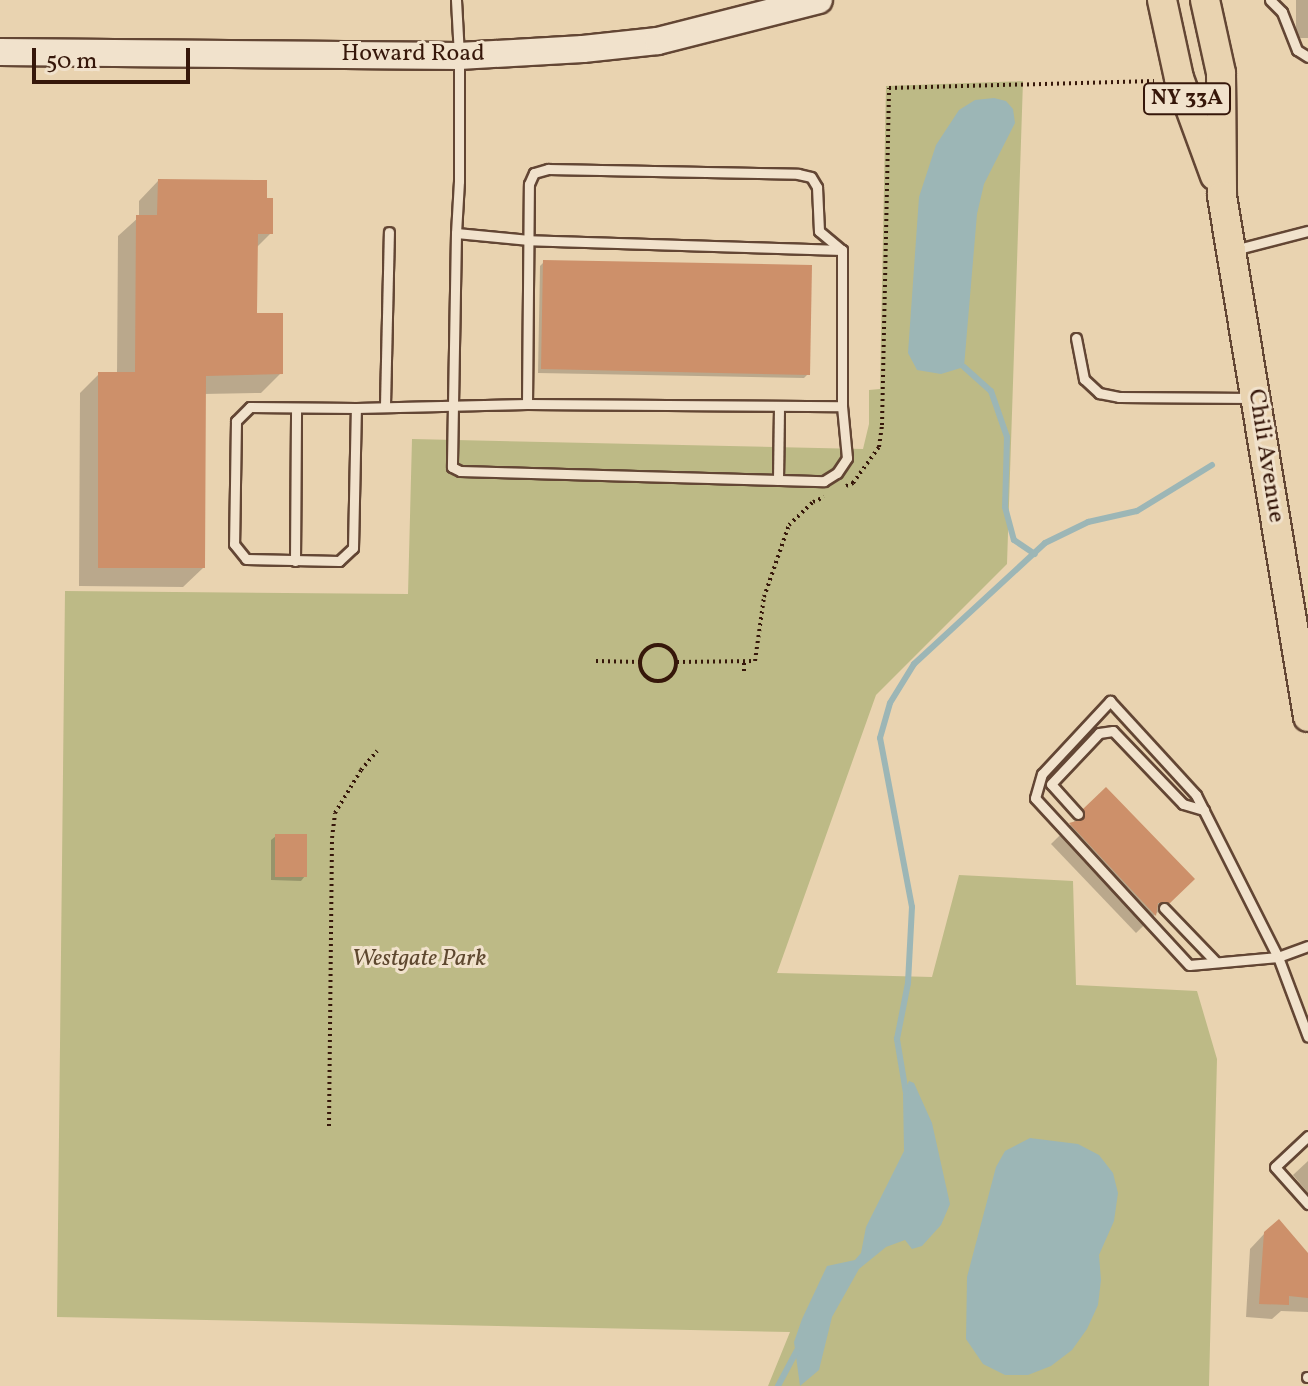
<!DOCTYPE html>
<style>
body{margin:0}
#map{position:relative;width:1308px;height:1386px;overflow:hidden;background:#e9d3b0;font-family:Vollkorn,serif}
div>[style]{position:absolute}
.green>*{inset:0;background:#bdba86}
.water>*{inset:0;background:#9cb6b6}
.shadow>*{inset:0;background:#0003}
.stream>*{height:6px;margin:-3px;padding:0 3px;transform-origin:3px;border-radius:3px;background:#9cb6b6}
.building>*{inset:0;background:#cd906a}
.path>*{height:4px;margin-top:-2px;transform-origin:0;background:repeating-linear-gradient(90deg,#36170a 0 2px,transparent 0 6px)}
.path>.ring{margin:-2px;padding:0;box-sizing:content-box;background:none;border:4px solid #36170a;border-radius:50%}
.roads{filter:drop-shadow(2px 0 #634634) drop-shadow(-2px 0 #634634) drop-shadow(0 2px #634634) drop-shadow(0 -2px #634634)}
.service>*{height:9px;margin:-4.5px;padding:0 4.5px;transform-origin:4.5px;border-radius:4.5px;background:#f1e2cc}
.secondary>*{height:26px;margin:-13px;padding:0 13px;transform-origin:13px;border-radius:13px;background:#f1e2cc}
.primary>*{height:28px;margin:-14px;padding:0 14px;transform-origin:14px;border-radius:14px;background:#e9d3b0}
span{translate:-50% -50%;white-space:nowrap;text-align:center;line-height:1.15;-webkit-text-stroke:6px #f1e2cc;paint-order:stroke}
.shield-label span{padding:2px 6px;background:#f1e2cc;border:2px solid;border-radius:6px;-webkit-text-stroke-width:0}
.shield-label{font-size:22px;color:#36170a;font-weight:700}
.street-label{font-size:24px;color:#36170a}
.park-label{font-size:24px;color:#5e482f;font-style:italic}
.scale{position:absolute;left:32px;top:48px;width:158px;height:36px;box-sizing:border-box;border:4px solid #36170a;border-top:0;padding-left:10px;font-size:24px;line-height:28px;white-space:nowrap;color:#36170a;-webkit-text-stroke:6px #f1e2cc;paint-order:stroke}
</style>
<div id="map">
<div class="green">
<div style="clip-path:polygon(1023px 81px,1007px 564px,876px 695px,777px 973px,932px 977px,959px 875px,1073px 881px,1076px 985px,1197px 991px,1217px 1059px,1209px 1386px,768px 1386px,790px 1332px,57px 1317px,65px 591px,408px 594px,412px 439px,863px 449px,869px 424px,869px 390px,880px 389px,886px 86px)"></div>
</div>
<div class="water">
<div style="clip-path:polygon(994px 98px,1006px 101px,1013px 109px,1015px 123px,984px 184px,977px 214px,964px 367px,941px 374px,917px 370px,908px 353px,919px 197px,936px 145px,959px 110px,975px 100px)"></div>
<div style="clip-path:polygon(909px 1081px,914px 1083px,932px 1123px,950px 1204px,941px 1225px,922px 1246px,912px 1249px,905px 1240px,886px 1247px,859px 1269px,832px 1317px,819px 1370px,800px 1386px,794px 1342px,802px 1319px,827px 1266px,855px 1260px,861px 1253px,866px 1227px,904px 1151px,903px 1095px)"></div>
<div style="clip-path:polygon(1030px 1138px,1078px 1144px,1099px 1155px,1113px 1173px,1118px 1193px,1114px 1221px,1099px 1255px,1101px 1280px,1098px 1305px,1087px 1329px,1072px 1350px,1051px 1366px,1028px 1375px,1005px 1375px,983px 1364px,966px 1339px,967px 1277px,996px 1167px,1005px 1151px)"></div>
</div>
<div class="shadow">
<div style="clip-path:polygon(1296px 0,1308px 0,1308px 38px,1296px 38px)"></div>
<div style="clip-path:polygon(158px 181px,271px 233px,255px 249px,255px 315px,281px 373px,261px 393px,204px 394px,203px 568px,183px 587px,79px 586px,80px 393px,99px 374px,117px 374px,118px 236px,139px 217px,139px 201px)"></div>
<div style="clip-path:polygon(544px 262px,808px 374px,804px 378px,538px 373px,540px 266px)"></div>
<div style="clip-path:polygon(1106px 790px,1192px 879px,1136px 933px,1051px 844px)"></div>
<div style="clip-path:polygon(276px 836px,305px 876px,301px 881px,271px 880px,271px 840px)"></div>
<div style="clip-path:polygon(1308px 1161px,1308px 1193px,1293px 1175px)"></div>
<div style="clip-path:polygon(1265px 1233px,1308px 1256px,1308px 1312px,1281px 1311px,1272px 1319px,1246px 1317px,1250px 1249px)"></div>
</div>
<div class="stream">
<div style="left:964px;top:367px;width:36px;rotate:42deg"></div>
<div style="left:991px;top:391px;width:49px;rotate:70.8deg"></div>
<div style="left:1007px;top:437px;width:70px;rotate:91.6deg"></div>
<div style="left:1005px;top:507px;width:34px;rotate:75deg"></div>
<div style="left:1014px;top:540px;width:25px;rotate:34deg"></div>
<div style="left:906px;top:1093px;width:55px;rotate:-99.5deg"></div>
<div style="left:897px;top:1039px;width:57px;rotate:-78.9deg"></div>
<div style="left:908px;top:983px;width:76px;rotate:-87deg"></div>
<div style="left:912px;top:907px;width:172px;rotate:-100.7deg"></div>
<div style="left:880px;top:738px;width:36px;rotate:-74deg"></div>
<div style="left:890px;top:703px;width:46px;rotate:-58.4deg"></div>
<div style="left:914px;top:664px;width:178px;rotate:-42.7deg"></div>
<div style="left:1045px;top:543px;width:48px;rotate:-26deg"></div>
<div style="left:1088px;top:522px;width:50px;rotate:-12.7deg"></div>
<div style="left:1137px;top:511px;width:88px;rotate:-31.5deg"></div>
<div style="left:778px;top:1386px;width:40px;rotate:-62deg"></div>
</div>
<div class="building">
<div style="clip-path:polygon(158px 179px,267px 180px,267px 198px,273px 198px,273px 234px,258px 234px,257px 313px,283px 313px,283px 374px,206px 376px,205px 568px,98px 568px,98px 372px,135px 372px,136px 215px,157px 215px)"></div>
<div style="clip-path:polygon(543px 260px,812px 265px,810px 375px,541px 369px)"></div>
<div style="clip-path:polygon(1106px 787px,1195px 879px,1170px 903px,1158px 903px,1156px 916px,1069px 823px,1084px 819px,1083px 809px)"></div>
<div style="clip-path:polygon(275px 834px,307px 834px,307px 877px,275px 877px)"></div>
<div style="clip-path:polygon(1279px 1219px,1308px 1253px,1308px 1298px,1289px 1296px,1289px 1305px,1259px 1304px,1264px 1232px)"></div>
</div>
<div class="path">
<div style="left:846px;top:486px;width:8px;rotate:-23deg"></div>
<div style="left:853px;top:483px;width:44px;rotate:-54.2deg"></div>
<div style="left:879px;top:447px;width:22px;rotate:-82deg"></div>
<div style="left:882px;top:425px;width:337px;rotate:-88.8deg"></div>
<div style="left:889px;top:88px;width:265px;rotate:-1.5deg"></div>
<div class="ring" style="left:640px;top:645px;width:32px;height:32px"></div>
<div style="left:596px;top:661px;width:44px;rotate:1.3deg"></div>
<div style="left:677px;top:662px;width:78px;rotate:-0.7deg"></div>
<div style="left:755px;top:661px;width:65px;rotate:-82deg"></div>
<div style="left:764px;top:597px;width:76px;rotate:-70.9deg"></div>
<div style="left:789px;top:525px;width:33px;rotate:-44deg"></div>
<div style="left:813px;top:502px;width:12px;rotate:-24deg"></div>
<div style="left:744px;top:663px;width:12px;rotate:90deg"></div>
<div style="left:329px;top:1126px;width:288px;rotate:-89.4deg"></div>
<div style="left:332px;top:838px;width:25px;rotate:-83deg"></div>
<div style="left:335px;top:813px;width:50px;rotate:-58.8deg"></div>
<div style="left:361px;top:770px;width:25px;rotate:-50deg"></div>
</div>
<div class="roads">
<div class="service">
<div style="left:456px;top:0;width:56px;rotate:86.9deg"></div>
<div style="left:459px;top:56px;width:125px;rotate:90deg"></div>
<div style="left:459px;top:181px;width:52px;rotate:93.3deg"></div>
<div style="left:456px;top:233px;width:234px;rotate:91deg"></div>
<div style="left:452px;top:467px;width:9px;rotate:27deg"></div>
<div style="left:460px;top:471px;width:364px;rotate:1.6deg"></div>
<div style="left:824px;top:481px;width:15px;rotate:-32deg"></div>
<div style="left:837px;top:473px;width:18px;rotate:-56deg"></div>
<div style="left:847px;top:458px;width:52px;rotate:-95.5deg"></div>
<div style="left:842px;top:406px;width:156px;rotate:-90deg"></div>
<div style="left:842px;top:250px;width:313px;rotate:-178.2deg"></div>
<div style="left:529px;top:240px;width:73px;rotate:-174.5deg"></div>
<div style="left:1270px;top:0;width:17px;rotate:45deg"></div>
<div style="left:1282px;top:12px;width:41px;rotate:68.5deg"></div>
<div style="left:1297px;top:50px;width:13px;rotate:32deg"></div>
<div style="left:1234px;top:250px;width:76px;rotate:-14.4deg"></div>
<div style="left:1076px;top:338px;width:42px;rotate:79deg"></div>
<div style="left:1084px;top:379px;width:21px;rotate:43deg"></div>
<div style="left:1099px;top:393px;width:20px;rotate:11deg"></div>
<div style="left:1119px;top:397px;width:133px;rotate:0.4deg"></div>
<div style="left:527px;top:404px;width:220px;rotate:-89.5deg"></div>
<div style="left:529px;top:184px;width:12px;rotate:-66deg"></div>
<div style="left:534px;top:173px;width:15px;rotate:-16deg"></div>
<div style="left:548px;top:169px;width:250px;rotate:1.1deg"></div>
<div style="left:798px;top:174px;width:13px;rotate:13deg"></div>
<div style="left:811px;top:177px;width:12px;rotate:59deg"></div>
<div style="left:817px;top:187px;width:44px;rotate:87.4deg"></div>
<div style="left:819px;top:231px;width:30px;rotate:40deg"></div>
<div style="left:385px;top:405px;width:173px;rotate:-88.7deg"></div>
<div style="left:356px;top:408px;width:106px;rotate:-179.5deg"></div>
<div style="left:250px;top:407px;width:20px;rotate:135deg"></div>
<div style="left:236px;top:421px;width:123px;rotate:90.9deg"></div>
<div style="left:234px;top:544px;width:19px;rotate:51deg"></div>
<div style="left:246px;top:559px;width:93px;rotate:1.2deg"></div>
<div style="left:339px;top:561px;width:19px;rotate:-43deg"></div>
<div style="left:353px;top:548px;width:140px;rotate:-88.8deg"></div>
<div style="left:356px;top:408px;width:171px;rotate:-1.3deg"></div>
<div style="left:527px;top:404px;width:315px;rotate:0.4deg"></div>
<div style="left:778px;top:480px;width:74px;rotate:-89.2deg"></div>
<div style="left:295px;top:561px;width:153px;rotate:-89.6deg"></div>
<div style="left:1110px;top:701px;width:127px;rotate:47.5deg"></div>
<div style="left:1196px;top:795px;width:182px;rotate:63.2deg"></div>
<div style="left:1278px;top:957px;width:89px;rotate:174.9deg"></div>
<div style="left:1189px;top:965px;width:227px;rotate:-132.7deg"></div>
<div style="left:1035px;top:798px;width:25px;rotate:-74deg"></div>
<div style="left:1042px;top:774px;width:100px;rotate:-47deg"></div>
<div style="left:1078px;top:814px;width:40px;rotate:-132deg"></div>
<div style="left:1051px;top:784px;width:70px;rotate:-46.7deg"></div>
<div style="left:1099px;top:733px;width:14px;rotate:-8deg"></div>
<div style="left:1113px;top:731px;width:101px;rotate:46.2deg"></div>
<div style="left:1183px;top:804px;width:22px;rotate:16deg"></div>
<div style="left:1164px;top:908px;width:75px;rotate:46.1deg"></div>
<div style="left:1308px;top:946px;width:32px;rotate:160deg"></div>
<div style="left:1278px;top:957px;width:85px;rotate:69.4deg"></div>
<div style="left:1308px;top:1136px;width:45px;rotate:136.8deg"></div>
<div style="left:1275px;top:1167px;width:50px;rotate:48.3deg"></div>
<div style="left:1307px;top:1377px;width:1px"></div>
</div>
<div class="secondary">
<div style="left:0;top:52px;width:459px;rotate:0.5deg"></div>
<div style="left:459px;top:56px;width:124px;rotate:-3.2deg"></div>
<div style="left:583px;top:49px;width:75px;rotate:-6.1deg"></div>
<div style="left:658px;top:41px;width:166px;rotate:-14.3deg"></div>
</div>
<div class="primary">
<div style="left:1162px;top:0;width:80px;rotate:77.7deg"></div>
<div style="left:1179px;top:78px;width:104px;rotate:69.8deg"></div>
<div style="left:1205px;top:0;width:75px;rotate:77.6deg"></div>
<div style="left:1221px;top:73px;width:123px;rotate:89.5deg"></div>
<div style="left:1222px;top:196px;width:528px;rotate:80.63deg"></div>
</div>
</div>
<div class="shield-label">
<span style="left:1187px;top:99px">NY 33A</span>
</div>
<div class="street-label">
<span style="left:413px;top:55px">Howard Road</span>
<span style="left:1265px;top:456px;rotate:81deg">Chili Avenue</span>
</div>
<div class="park-label">
<span style="left:419px;top:960px">Westgate Park</span>
</div>
<div class="scale">50 m</div>
</div>
